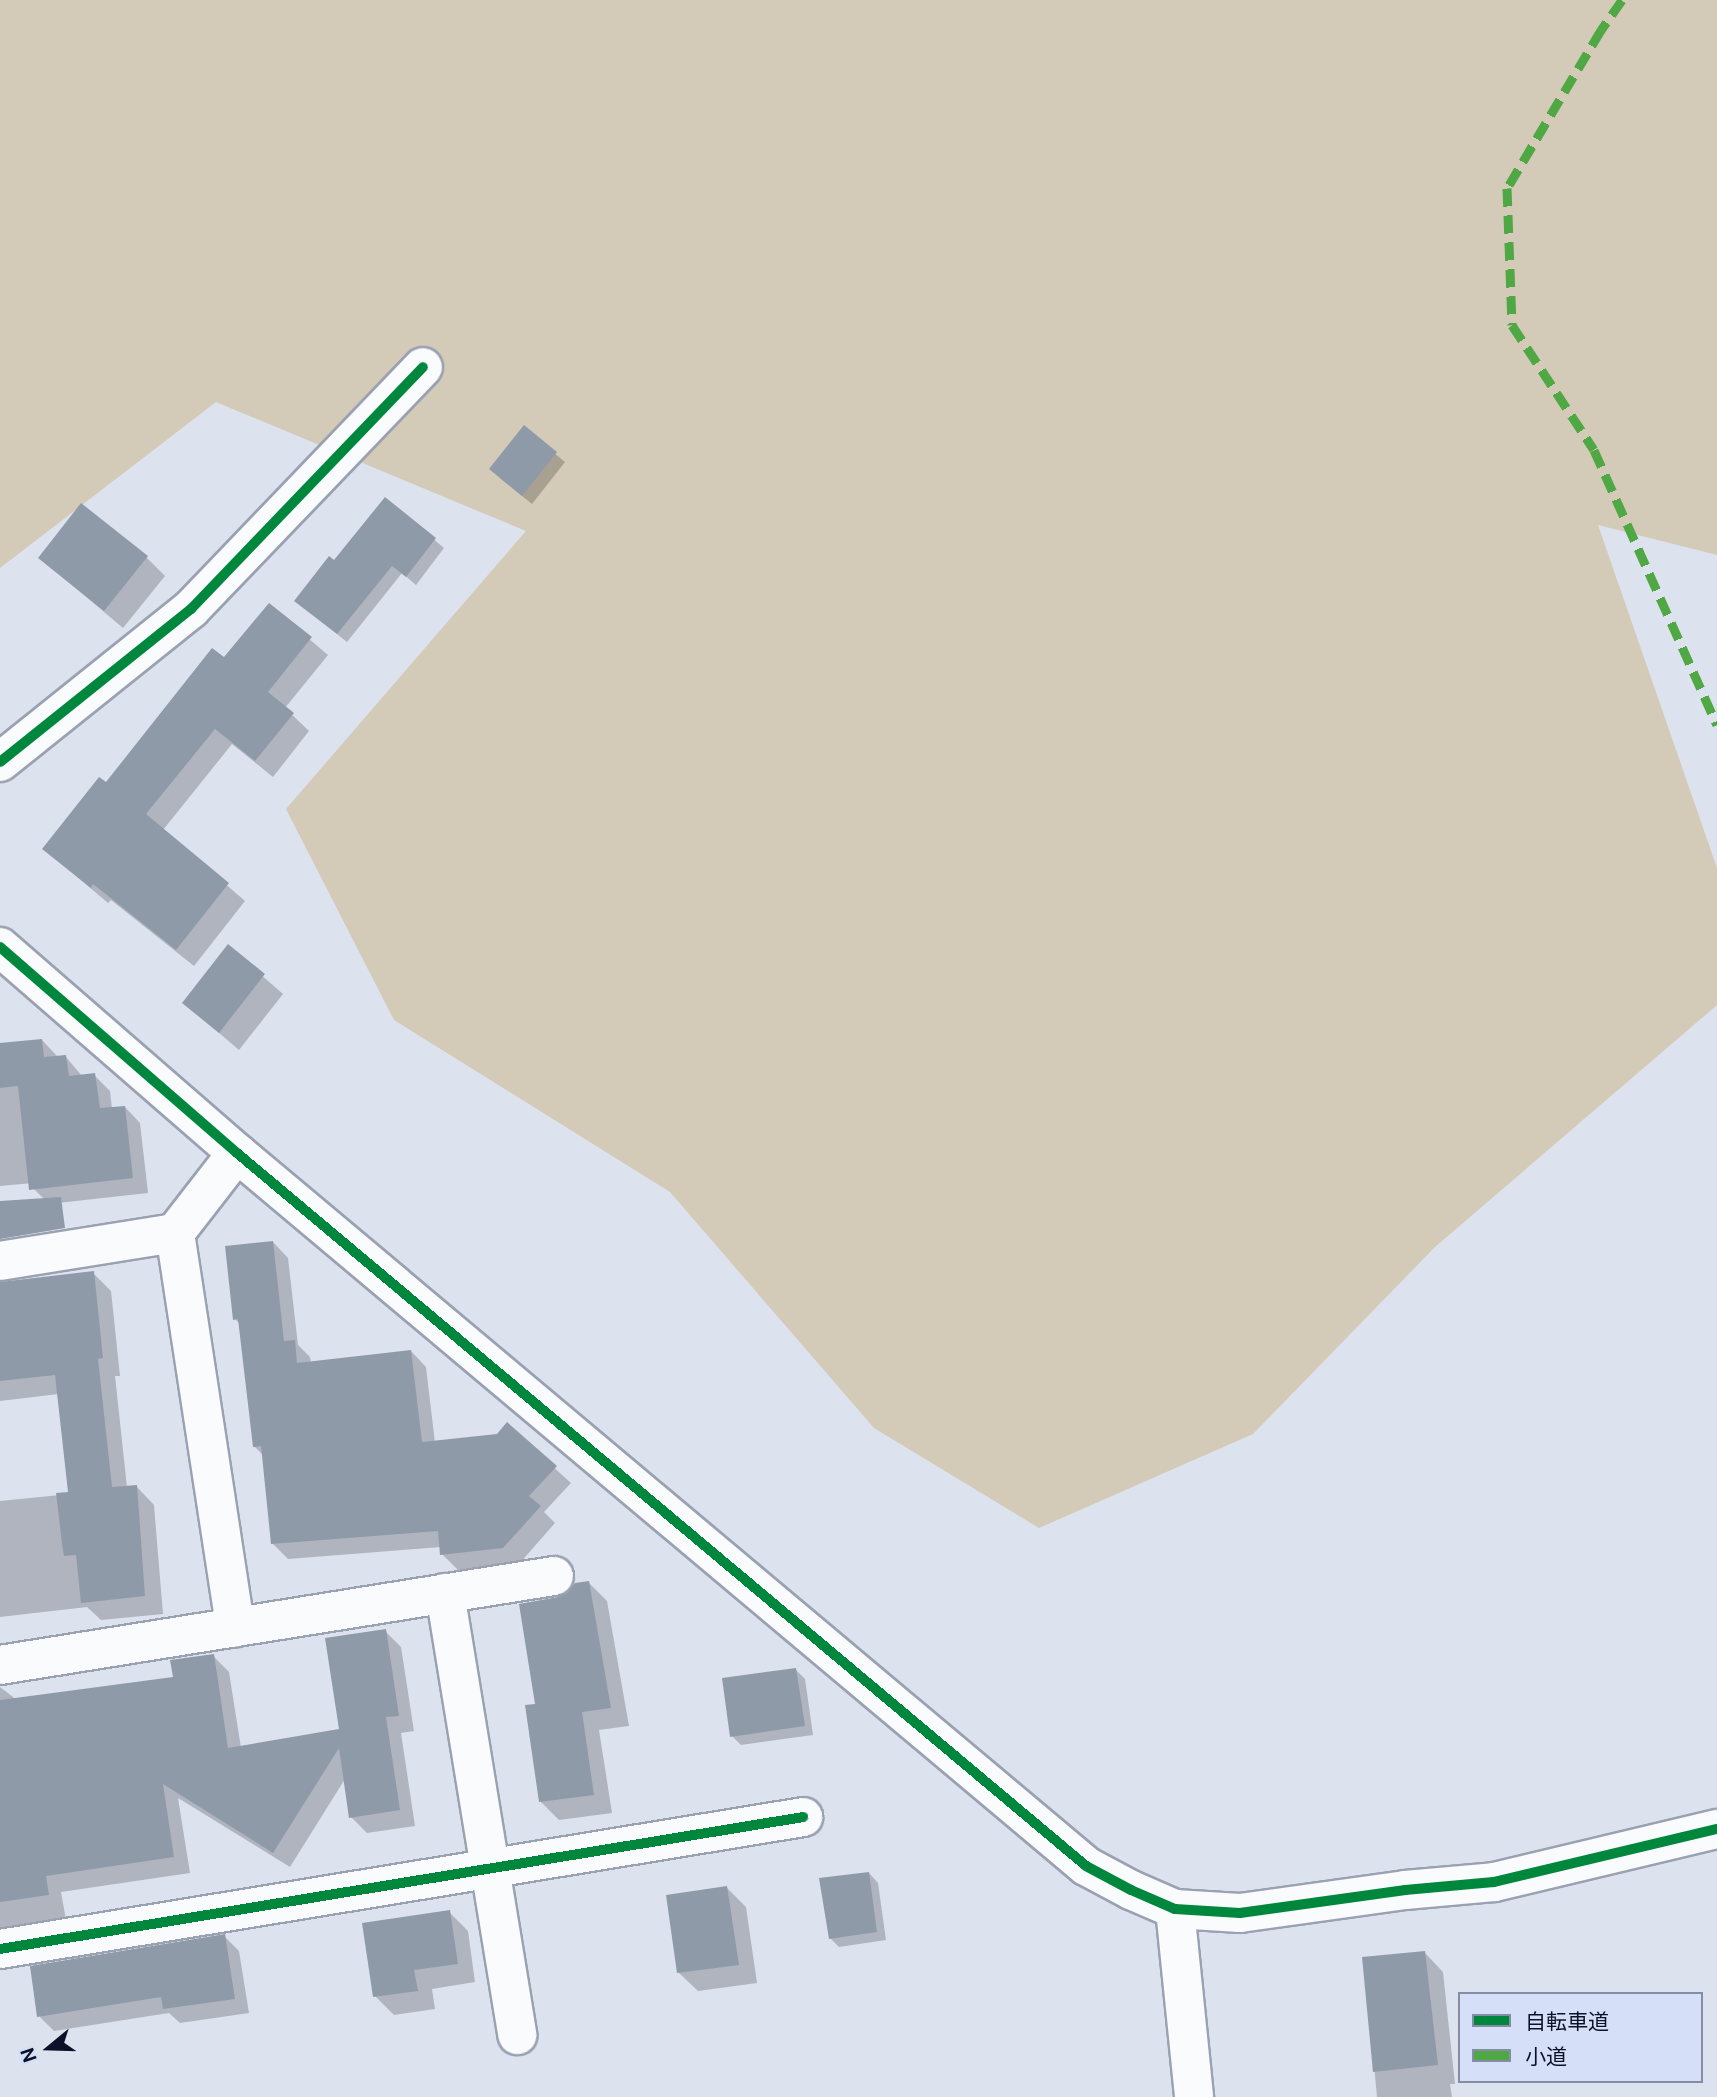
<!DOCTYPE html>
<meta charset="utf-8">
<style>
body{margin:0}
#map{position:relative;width:1717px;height:2097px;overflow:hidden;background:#dde2ef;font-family:"DM Sans","Noto Sans JP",sans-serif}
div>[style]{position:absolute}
.green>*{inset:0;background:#d3cab7}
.shadow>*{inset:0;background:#0003}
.building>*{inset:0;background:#8f9aa9}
.roads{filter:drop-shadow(2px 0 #9aa1b1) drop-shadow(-2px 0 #9aa1b1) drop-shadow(0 2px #9aa1b1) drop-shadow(0 -2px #9aa1b1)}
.minor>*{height:38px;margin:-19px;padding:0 19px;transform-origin:19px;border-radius:19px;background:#fafbfd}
.quiet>*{height:9px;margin-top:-4.5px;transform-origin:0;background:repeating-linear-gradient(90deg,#50a844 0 18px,transparent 0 27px)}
.cycleway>*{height:10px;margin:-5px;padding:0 5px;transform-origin:5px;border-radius:5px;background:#00873e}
span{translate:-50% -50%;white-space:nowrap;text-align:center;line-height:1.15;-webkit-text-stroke:7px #d5dff7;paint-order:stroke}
.legend{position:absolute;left:1458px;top:1992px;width:245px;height:91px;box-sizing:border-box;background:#d5dff7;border:2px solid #848da4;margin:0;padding:9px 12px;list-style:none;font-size:21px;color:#0b1227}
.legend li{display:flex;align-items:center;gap:14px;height:35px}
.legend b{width:35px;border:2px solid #848da4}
.north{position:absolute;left:14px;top:2013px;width:70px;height:70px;-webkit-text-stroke:5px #d5dff7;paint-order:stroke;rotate:251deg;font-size:19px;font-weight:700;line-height:28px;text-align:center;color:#0b1227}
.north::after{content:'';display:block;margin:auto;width:24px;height:32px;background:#0b1227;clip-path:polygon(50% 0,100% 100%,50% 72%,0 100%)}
</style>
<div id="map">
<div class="green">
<div style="clip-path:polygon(0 0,1717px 0,1717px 555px,1598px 525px,1717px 868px,1717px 1005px,1435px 1247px,1253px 1434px,1039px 1528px,874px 1428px,670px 1192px,394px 1020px,286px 809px,526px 531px,216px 402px,0 568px)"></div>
</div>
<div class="shadow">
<div style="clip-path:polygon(524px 428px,565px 462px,532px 504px,500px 478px)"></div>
<div style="clip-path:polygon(386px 499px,444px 548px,416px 585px,402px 573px,347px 642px,306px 609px,335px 562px)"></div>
<div style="clip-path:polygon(146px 557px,165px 576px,123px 628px,40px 558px)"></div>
<div style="clip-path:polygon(269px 605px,328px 655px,285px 708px,309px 731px,273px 777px,232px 744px,163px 830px,245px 901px,194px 966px,111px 900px,108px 903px,44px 849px,224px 660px)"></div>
<div style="clip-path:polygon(228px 946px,283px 994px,239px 1050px,184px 1003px)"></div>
<div style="clip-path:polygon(42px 1040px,57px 1056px,66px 1057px,82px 1076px,94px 1075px,110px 1091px,112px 1109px,125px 1107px,140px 1123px,148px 1193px,49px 1204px,33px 1188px,33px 1183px,0 1186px,0 1045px)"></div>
<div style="clip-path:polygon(273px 1242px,288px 1258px,298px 1345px,310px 1357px,311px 1363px,411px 1351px,426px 1367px,435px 1443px,497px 1436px,507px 1425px,571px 1483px,544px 1512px,555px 1523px,519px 1564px,458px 1570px,442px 1554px,441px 1547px,288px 1559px,272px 1543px,264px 1456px,254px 1446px,241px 1325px,235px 1319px)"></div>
<div style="clip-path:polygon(93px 1273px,111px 1291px,120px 1376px,115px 1376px,127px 1487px,136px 1486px,154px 1505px,163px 1614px,101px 1620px,87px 1607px,0 1617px,0 1501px,70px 1494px,59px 1394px,0 1401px,0 1327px)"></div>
<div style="clip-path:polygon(589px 1583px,607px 1601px,629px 1726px,599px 1730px,612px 1813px,559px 1820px,541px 1802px,537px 1706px)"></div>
<div style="clip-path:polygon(385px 1631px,401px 1647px,414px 1731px,401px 1733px,415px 1826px,367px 1833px,351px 1817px,345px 1779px,290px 1867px,178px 1798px,190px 1873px,61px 1892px,68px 1931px,0 1941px,0 1687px,17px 1700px,175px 1678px,213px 1656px,229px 1672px,241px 1748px,341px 1731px)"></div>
<div style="clip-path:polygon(796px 1670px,805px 1679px,813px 1735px,741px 1745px,732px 1736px)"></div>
<div style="clip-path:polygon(869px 1873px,878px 1883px,886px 1940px,839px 1947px,830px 1938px)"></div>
<div style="clip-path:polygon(727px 1888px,746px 1907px,757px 1983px,698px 1991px,679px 1973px)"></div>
<div style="clip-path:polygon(449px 1912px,468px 1931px,475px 1982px,432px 1989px,435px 2009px,394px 2015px,375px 1996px)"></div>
<div style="clip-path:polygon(224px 1936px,239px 1951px,249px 2013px,180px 2023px,169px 2013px,54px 2031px,39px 2016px)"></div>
<div style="clip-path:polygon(1425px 1953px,1443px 1972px,1455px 2084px,1450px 2084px,1452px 2097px,1377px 2097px,1364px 1959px)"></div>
</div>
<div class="building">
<div style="clip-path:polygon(524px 425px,557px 452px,522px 496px,489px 469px)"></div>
<div style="clip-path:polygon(385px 497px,436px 538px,406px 577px,392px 566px,337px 634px,294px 601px,329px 556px,334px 560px)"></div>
<div style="clip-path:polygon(81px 503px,148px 556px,104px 611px,38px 558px)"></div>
<div style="clip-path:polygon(269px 603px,312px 637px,268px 692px,294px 713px,255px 761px,215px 729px,146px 814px,229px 883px,176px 950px,93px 884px,91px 888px,42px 849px,99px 777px,106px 782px,212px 648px,224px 657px)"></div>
<div style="clip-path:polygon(228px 944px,265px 974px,219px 1033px,182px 1003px)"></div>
<div style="clip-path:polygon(42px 1039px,44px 1057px,66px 1055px,69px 1076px,95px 1073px,100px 1108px,125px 1106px,133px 1178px,29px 1190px,18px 1086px,0 1088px,0 1043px)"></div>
<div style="clip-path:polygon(61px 1197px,65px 1228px,0 1239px,0 1201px)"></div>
<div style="clip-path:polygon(273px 1241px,284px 1341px,295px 1340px,297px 1363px,411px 1350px,422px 1442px,497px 1434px,507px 1422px,557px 1466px,529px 1496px,541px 1506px,503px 1548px,440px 1555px,438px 1531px,271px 1544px,261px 1446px,253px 1447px,238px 1319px,233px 1320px,225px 1246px)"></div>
<div style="clip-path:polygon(94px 1271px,103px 1358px,98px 1359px,112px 1487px,137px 1485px,145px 1596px,81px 1603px,76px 1555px,64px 1556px,62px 1543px,56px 1493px,68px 1492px,55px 1375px,0 1381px,0 1282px)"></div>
<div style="clip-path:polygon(589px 1581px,611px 1708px,582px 1712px,594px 1795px,539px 1802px,525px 1705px,535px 1704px,519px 1604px,558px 1597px,568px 1592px,575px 1583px)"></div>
<div style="clip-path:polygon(386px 1629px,399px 1716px,386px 1717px,400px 1810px,349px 1818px,339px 1748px,273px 1853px,163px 1784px,174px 1857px,46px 1876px,49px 1895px,0 1902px,0 1700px,173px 1677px,170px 1660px,214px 1654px,228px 1748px,339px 1729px,325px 1638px)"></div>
<div style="clip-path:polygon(796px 1668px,805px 1726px,730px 1737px,722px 1678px)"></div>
<div style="clip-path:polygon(869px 1872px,877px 1932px,829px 1939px,819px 1878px)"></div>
<div style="clip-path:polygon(727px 1886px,739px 1965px,677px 1973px,666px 1895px)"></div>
<div style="clip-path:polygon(450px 1910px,458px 1964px,414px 1970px,418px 1991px,373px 1997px,362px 1923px)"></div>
<div style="clip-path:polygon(225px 1934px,235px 1999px,163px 2009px,161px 1997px,37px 2017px,30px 1966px)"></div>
<div style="clip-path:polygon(1425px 1951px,1438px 2065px,1373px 2072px,1362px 1957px)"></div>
</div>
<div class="roads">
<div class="minor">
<div style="left:0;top:762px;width:245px;rotate:-38.7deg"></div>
<div style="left:191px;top:609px;width:335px;rotate:-46.2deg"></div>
<div style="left:0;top:947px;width:314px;rotate:41deg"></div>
<div style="left:237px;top:1153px;width:1109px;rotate:40.02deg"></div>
<div style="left:1086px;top:1866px;width:51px;rotate:28.1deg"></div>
<div style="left:1131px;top:1890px;width:48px;rotate:23.4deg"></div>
<div style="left:1175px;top:1909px;width:65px;rotate:3.5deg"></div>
<div style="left:1240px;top:1913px;width:167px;rotate:-7.9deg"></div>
<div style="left:1405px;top:1890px;width:89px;rotate:-5.1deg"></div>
<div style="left:1494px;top:1882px;width:229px;rotate:-13.4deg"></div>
<div style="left:175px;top:1233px;width:399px;rotate:81.3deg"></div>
<div style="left:0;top:1261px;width:177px;rotate:-9.1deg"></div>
<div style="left:175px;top:1233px;width:101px;rotate:-52.2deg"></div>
<div style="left:445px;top:1593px;width:448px;rotate:80.7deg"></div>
<div style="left:0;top:1665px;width:561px;rotate:-9.13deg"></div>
<div style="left:1175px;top:1909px;width:189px;rotate:84.2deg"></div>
<div style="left:0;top:1949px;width:814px;rotate:-9.33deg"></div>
</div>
</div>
<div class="quiet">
<div style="left:1622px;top:0;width:37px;rotate:125deg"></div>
<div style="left:1601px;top:30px;width:184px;rotate:120.7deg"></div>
<div style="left:1507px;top:188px;width:137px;rotate:87.9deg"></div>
<div style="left:1512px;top:325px;width:149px;rotate:56.7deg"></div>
<div style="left:1594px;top:450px;width:301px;rotate:65.9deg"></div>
</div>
<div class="cycleway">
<div style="left:0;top:762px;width:245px;rotate:-38.7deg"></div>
<div style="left:191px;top:609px;width:335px;rotate:-46.2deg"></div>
<div style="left:0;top:947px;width:314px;rotate:41deg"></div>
<div style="left:237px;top:1153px;width:1109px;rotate:40.02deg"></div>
<div style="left:1086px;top:1866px;width:51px;rotate:28.1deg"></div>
<div style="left:1131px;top:1890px;width:48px;rotate:23.4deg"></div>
<div style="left:1175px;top:1909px;width:65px;rotate:3.5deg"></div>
<div style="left:1240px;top:1913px;width:167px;rotate:-7.9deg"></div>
<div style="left:1405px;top:1890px;width:89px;rotate:-5.1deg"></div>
<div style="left:1494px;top:1882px;width:229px;rotate:-13.4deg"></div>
<div style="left:0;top:1949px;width:814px;rotate:-9.33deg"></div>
</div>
<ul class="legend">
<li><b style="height:9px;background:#00873e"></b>自転車道</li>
<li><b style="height:9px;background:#50a844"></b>小道</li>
</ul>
<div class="north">N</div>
</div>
